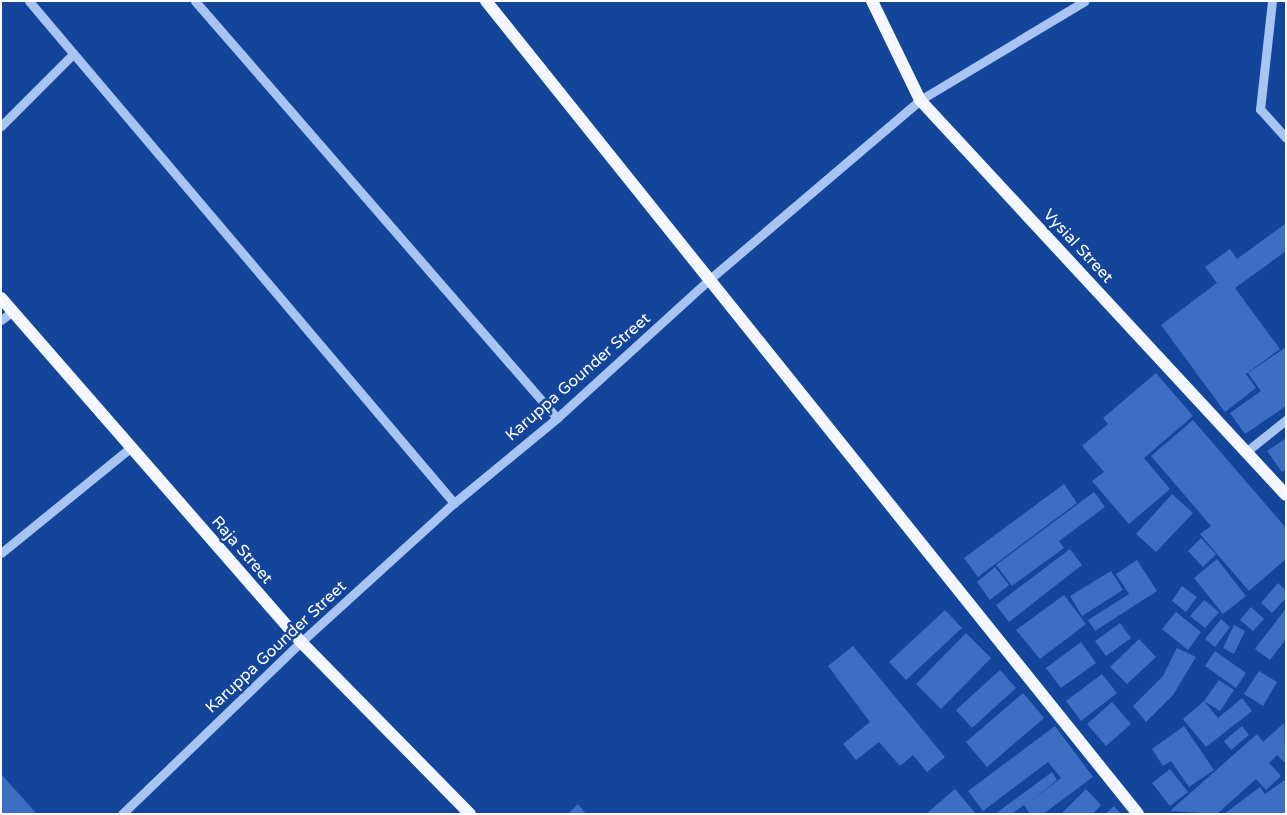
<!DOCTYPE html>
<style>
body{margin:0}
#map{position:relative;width:1287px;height:815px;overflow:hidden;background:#13459b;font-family:"Varela Round",sans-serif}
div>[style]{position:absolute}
.building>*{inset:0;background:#3c6ec2}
.minor>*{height:9px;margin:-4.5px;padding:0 4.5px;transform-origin:4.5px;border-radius:4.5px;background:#a7c4f3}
.major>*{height:12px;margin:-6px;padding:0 6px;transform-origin:6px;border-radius:6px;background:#f4f7ff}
span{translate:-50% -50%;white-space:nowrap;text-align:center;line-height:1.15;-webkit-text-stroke:5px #13459b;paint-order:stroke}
.street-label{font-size:16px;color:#fff}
.frame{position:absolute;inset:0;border:2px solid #fff;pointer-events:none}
</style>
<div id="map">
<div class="building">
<div style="clip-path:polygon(1285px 224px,1286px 251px,1235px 288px,1280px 349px,1246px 374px,1256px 388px,1225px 412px,1161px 325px,1217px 283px,1205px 267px,1230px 249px,1237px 259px)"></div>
<div style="clip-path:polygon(1286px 347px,1286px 406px,1245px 434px,1230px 413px,1261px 391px,1248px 373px)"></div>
<div style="clip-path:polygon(1156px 373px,1193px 416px,1144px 458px,1170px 489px,1129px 524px,1092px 481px,1104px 472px,1082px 446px,1108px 424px,1103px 418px)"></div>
<div style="clip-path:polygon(1193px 420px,1286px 528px,1286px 559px,1249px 591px,1200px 534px,1211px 526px,1151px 456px)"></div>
<div style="clip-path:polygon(1286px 438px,1286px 469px,1282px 472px,1267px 451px)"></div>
<div style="clip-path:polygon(1064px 484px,1077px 503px,978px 577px,964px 558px)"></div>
<div style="clip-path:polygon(1094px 492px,1105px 507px,1059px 541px,1064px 548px,1012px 586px,996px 565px)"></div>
<div style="clip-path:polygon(1172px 494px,1193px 513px,1156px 552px,1136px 534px)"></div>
<div style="clip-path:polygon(1201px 538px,1216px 554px,1203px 567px,1188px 551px)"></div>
<div style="clip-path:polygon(1070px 549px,1082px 565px,1009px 622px,996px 605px)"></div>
<div style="clip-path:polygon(1217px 559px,1246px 596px,1223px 614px,1194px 578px)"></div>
<div style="clip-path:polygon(1137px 560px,1157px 591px,1095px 631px,1088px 620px,1129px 594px,1116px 574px)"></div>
<div style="clip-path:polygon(995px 567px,1009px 585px,990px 600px,977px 582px)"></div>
<div style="clip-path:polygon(1111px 571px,1123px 590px,1082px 616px,1070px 596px)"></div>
<div style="clip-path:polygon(1278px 583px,1286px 591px,1286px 598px,1272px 613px,1261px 603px)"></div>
<div style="clip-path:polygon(1182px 586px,1197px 597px,1186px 612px,1172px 601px)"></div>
<div style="clip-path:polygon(1064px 595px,1086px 624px,1040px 659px,1016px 630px)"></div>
<div style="clip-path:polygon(1204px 600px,1219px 612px,1205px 628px,1190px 616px)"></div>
<div style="clip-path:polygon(1251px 607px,1264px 619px,1253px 631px,1240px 620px)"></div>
<div style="clip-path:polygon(1286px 608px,1286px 639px,1270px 660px,1255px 649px)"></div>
<div style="clip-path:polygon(945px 610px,962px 628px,906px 680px,889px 662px)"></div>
<div style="clip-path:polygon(1176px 612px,1201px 632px,1188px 650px,1162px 629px)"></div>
<div style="clip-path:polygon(1221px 619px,1230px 627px,1215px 647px,1205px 639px)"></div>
<div style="clip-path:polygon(1120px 623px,1131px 638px,1106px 656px,1095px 641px)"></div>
<div style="clip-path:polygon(1234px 625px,1245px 631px,1234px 654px,1223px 648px)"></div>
<div style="clip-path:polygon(966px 633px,991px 658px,941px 709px,916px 684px)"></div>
<div style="clip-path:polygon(1139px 639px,1156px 657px,1127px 684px,1110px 667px)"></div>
<div style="clip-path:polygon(1081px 642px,1096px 663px,1061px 688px,1046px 668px)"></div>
<div style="clip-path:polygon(853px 646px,945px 757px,927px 772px,913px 755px,900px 766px,879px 742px,856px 760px,843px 744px,870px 722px,828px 666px)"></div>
<div style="clip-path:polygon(1177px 648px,1196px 657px,1173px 695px,1146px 722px,1133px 706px,1163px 676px)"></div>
<div style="clip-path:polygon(1215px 651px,1246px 673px,1236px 688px,1205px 666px)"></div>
<div style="clip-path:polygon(1000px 670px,1016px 688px,972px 728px,956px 710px)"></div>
<div style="clip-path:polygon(1259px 671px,1277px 682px,1263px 706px,1244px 694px)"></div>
<div style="clip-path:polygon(1102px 674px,1117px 693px,1081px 721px,1066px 701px)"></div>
<div style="clip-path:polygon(1219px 680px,1234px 690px,1220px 711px,1204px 701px)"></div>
<div style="clip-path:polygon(1023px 693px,1044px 718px,987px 767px,966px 742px)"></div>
<div style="clip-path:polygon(1242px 698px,1252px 711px,1206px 747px,1183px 719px,1204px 701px,1218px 718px)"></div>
<div style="clip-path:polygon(1112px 702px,1131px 724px,1106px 746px,1087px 724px)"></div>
<div style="clip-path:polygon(1284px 723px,1286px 764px,1277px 755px,1269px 763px,1281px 776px,1266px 790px,1256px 779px,1217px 814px,1170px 811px,1257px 734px,1263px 742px)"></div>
<div style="clip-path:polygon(1055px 726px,1093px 777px,1043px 814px,1030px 814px,1024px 805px,1012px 814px,995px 814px,1052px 772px,1057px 780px,1031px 801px,1061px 778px,1048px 762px,983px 811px,968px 791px)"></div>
<div style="clip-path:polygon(1184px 726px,1214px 770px,1189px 787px,1171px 761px,1163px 766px,1152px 749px)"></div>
<div style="clip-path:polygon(1242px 726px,1249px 735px,1231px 750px,1224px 741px)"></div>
<div style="clip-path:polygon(1170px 769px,1188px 792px,1170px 806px,1152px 783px)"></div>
<div style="clip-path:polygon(1px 774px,37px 814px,2px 814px)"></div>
<div style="clip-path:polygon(1286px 779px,1286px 814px,1224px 814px,1260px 787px,1265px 794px)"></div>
<div style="clip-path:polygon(955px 789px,976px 814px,926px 814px)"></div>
<div style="clip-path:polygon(1086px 789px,1101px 805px,1093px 814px,1061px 814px)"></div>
<div style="clip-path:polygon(578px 804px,586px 814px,568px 814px)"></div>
<div style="clip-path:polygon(1114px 806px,1121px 814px,1105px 814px)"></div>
</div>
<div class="minor">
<div style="left:29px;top:1px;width:658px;rotate:49.75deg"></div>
<div style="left:195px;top:1px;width:552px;rotate:49.04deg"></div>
<div style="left:1272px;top:1px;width:109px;rotate:96.3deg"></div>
<div style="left:1260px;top:109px;width:39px;rotate:48deg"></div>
<div style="left:1px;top:126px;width:102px;rotate:-45deg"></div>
<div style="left:1px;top:320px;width:15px;rotate:-37deg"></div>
<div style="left:1247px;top:451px;width:50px;rotate:-38.5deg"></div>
<div style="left:1px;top:553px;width:166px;rotate:-39.1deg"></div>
<div style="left:122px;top:814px;width:248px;rotate:-43.9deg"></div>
<div style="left:301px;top:642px;width:207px;rotate:-42.3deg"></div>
<div style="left:454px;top:503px;width:134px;rotate:-39.5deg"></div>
<div style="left:557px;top:418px;width:208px;rotate:-42.3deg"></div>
<div style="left:711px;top:278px;width:275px;rotate:-40.4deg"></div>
<div style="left:920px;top:100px;width:192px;rotate:-31deg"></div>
</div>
<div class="major">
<div style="left:486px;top:1px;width:1042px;rotate:51.27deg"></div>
<div style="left:872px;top:1px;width:110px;rotate:64.1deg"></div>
<div style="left:920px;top:100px;width:538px;rotate:47.18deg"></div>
<div style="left:1px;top:298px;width:456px;rotate:48.9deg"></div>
<div style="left:301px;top:642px;width:241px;rotate:45.5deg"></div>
</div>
<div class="street-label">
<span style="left:1078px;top:246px;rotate:47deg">Vysial Street</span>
<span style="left:578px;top:377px;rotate:-41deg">Karuppa Gounder Street</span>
<span style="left:242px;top:550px;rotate:49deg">Raja Street</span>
<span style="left:276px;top:647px;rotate:-43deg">Karuppa Gounder Street</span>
</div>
<div class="frame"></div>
</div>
